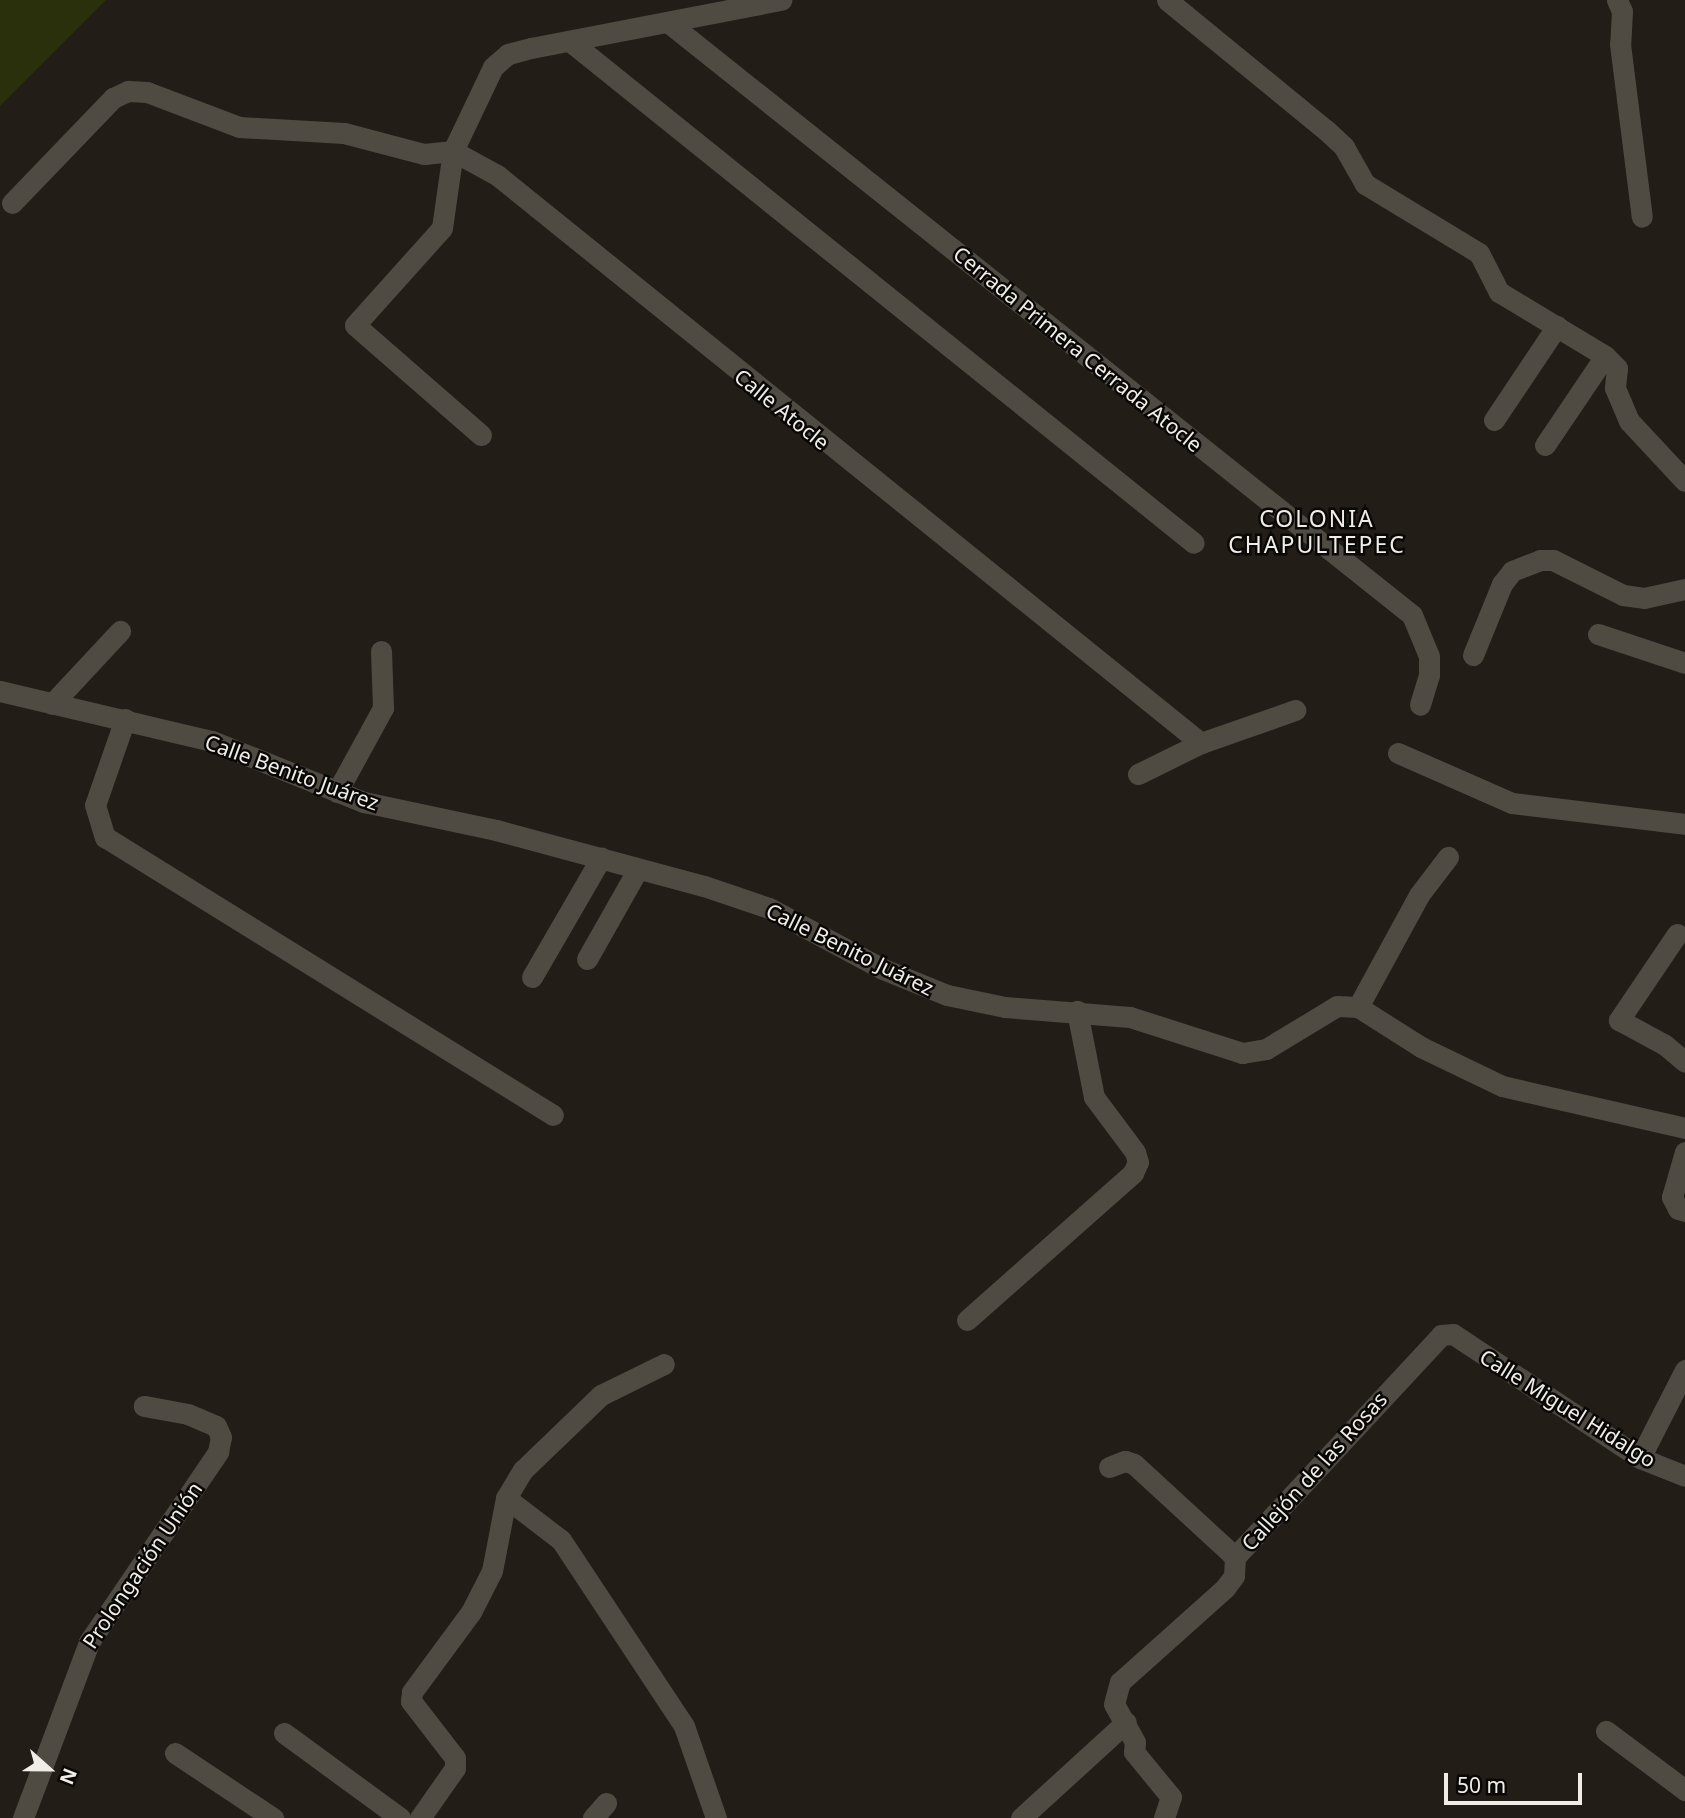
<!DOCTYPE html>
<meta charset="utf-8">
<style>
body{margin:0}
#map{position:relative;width:1685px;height:1818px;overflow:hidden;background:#221e17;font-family:"Noto Sans",sans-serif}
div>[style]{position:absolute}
.green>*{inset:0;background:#2a2f0c}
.minor>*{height:21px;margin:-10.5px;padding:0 10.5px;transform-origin:10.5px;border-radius:10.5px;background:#4f4b43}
span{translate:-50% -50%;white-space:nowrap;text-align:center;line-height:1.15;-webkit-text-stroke:5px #0a0806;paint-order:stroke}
.street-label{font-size:21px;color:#f0ede8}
.neighbourhood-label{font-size:23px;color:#f0ede8;letter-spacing:2px}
.north{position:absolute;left:14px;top:1734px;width:70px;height:70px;-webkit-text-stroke:5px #0a0806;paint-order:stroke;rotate:111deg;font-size:19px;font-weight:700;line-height:28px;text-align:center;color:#f0ede8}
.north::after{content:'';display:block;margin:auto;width:24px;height:32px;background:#f0ede8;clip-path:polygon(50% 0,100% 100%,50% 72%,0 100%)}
.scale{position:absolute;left:1444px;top:1773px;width:138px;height:32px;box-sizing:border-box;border:4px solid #f0ede8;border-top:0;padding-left:9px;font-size:21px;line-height:24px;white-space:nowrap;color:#f0ede8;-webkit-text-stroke:5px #0a0806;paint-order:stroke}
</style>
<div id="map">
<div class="green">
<div style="clip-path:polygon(0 0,106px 0,0 106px)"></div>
</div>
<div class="minor">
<div style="left:1167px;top:0;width:205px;rotate:39.3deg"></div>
<div style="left:1326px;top:130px;width:25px;rotate:43deg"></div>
<div style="left:1344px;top:147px;width:43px;rotate:60.4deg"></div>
<div style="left:1365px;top:184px;width:133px;rotate:31.2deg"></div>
<div style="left:1479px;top:253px;width:44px;rotate:62.9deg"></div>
<div style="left:1499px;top:292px;width:124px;rotate:31.1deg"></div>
<div style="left:1605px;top:356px;width:17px;rotate:45deg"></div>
<div style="left:1617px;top:368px;width:20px;rotate:96deg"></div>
<div style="left:1615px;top:388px;width:36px;rotate:67deg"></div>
<div style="left:1629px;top:421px;width:82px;rotate:47deg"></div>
<div style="left:1617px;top:0;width:12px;rotate:66deg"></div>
<div style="left:1622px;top:11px;width:33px;rotate:93deg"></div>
<div style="left:1620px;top:44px;width:174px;rotate:82.8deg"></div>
<div style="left:669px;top:23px;width:950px;rotate:38.55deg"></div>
<div style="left:1412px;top:615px;width:44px;rotate:67.5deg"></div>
<div style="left:1429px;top:656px;width:19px;rotate:90deg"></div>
<div style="left:1429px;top:675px;width:31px;rotate:107deg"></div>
<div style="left:571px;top:42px;width:799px;rotate:38.81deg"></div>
<div style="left:12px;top:203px;width:146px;rotate:-46.1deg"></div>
<div style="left:113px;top:98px;width:17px;rotate:-25deg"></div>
<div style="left:128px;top:91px;width:19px;rotate:3deg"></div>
<div style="left:147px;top:92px;width:98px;rotate:20.8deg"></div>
<div style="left:239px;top:127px;width:105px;rotate:3.3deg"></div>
<div style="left:344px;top:133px;width:83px;rotate:14.7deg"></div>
<div style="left:424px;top:154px;width:29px;rotate:-6deg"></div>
<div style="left:453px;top:151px;width:50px;rotate:28.6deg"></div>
<div style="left:497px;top:175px;width:905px;rotate:38.9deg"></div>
<div style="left:1201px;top:743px;width:100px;rotate:-19.3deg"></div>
<div style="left:1494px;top:420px;width:113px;rotate:-56.2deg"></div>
<div style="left:481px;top:435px;width:167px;rotate:-138.9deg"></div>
<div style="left:355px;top:325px;width:130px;rotate:-48.1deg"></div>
<div style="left:442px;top:228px;width:78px;rotate:-81.9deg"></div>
<div style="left:453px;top:151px;width:93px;rotate:-64.5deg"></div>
<div style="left:493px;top:67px;width:20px;rotate:-41deg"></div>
<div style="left:508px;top:54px;width:24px;rotate:-15deg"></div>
<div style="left:531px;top:48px;width:255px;rotate:-10.9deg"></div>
<div style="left:1545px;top:445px;width:107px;rotate:-56deg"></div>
<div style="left:1598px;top:634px;width:92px;rotate:18.4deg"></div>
<div style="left:1473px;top:655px;width:77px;rotate:-67.8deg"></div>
<div style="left:1502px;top:584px;width:16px;rotate:-52deg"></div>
<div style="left:1512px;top:571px;width:30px;rotate:-21deg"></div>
<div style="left:1540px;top:560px;width:13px"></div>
<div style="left:1553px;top:560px;width:78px;rotate:26.6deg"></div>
<div style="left:1623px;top:595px;width:21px;rotate:8deg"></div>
<div style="left:1644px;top:598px;width:42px;rotate:-12.4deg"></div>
<div style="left:0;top:691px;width:218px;rotate:13.3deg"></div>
<div style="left:212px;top:741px;width:164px;rotate:21.9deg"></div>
<div style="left:364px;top:802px;width:135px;rotate:12deg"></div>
<div style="left:496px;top:830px;width:215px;rotate:15.1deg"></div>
<div style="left:704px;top:886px;width:69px;rotate:18.7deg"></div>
<div style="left:769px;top:908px;width:129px;rotate:28.2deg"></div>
<div style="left:883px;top:969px;width:69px;rotate:22.1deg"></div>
<div style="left:947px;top:995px;width:59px;rotate:11.7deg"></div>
<div style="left:1005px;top:1007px;width:125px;rotate:4.6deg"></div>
<div style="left:1130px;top:1017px;width:118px;rotate:17.8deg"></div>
<div style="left:1242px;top:1053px;width:24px;rotate:-9deg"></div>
<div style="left:1266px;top:1049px;width:83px;rotate:-31.2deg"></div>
<div style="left:1337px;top:1006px;width:21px;rotate:3deg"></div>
<div style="left:1358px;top:1007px;width:75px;rotate:32.4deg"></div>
<div style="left:1421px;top:1047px;width:90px;rotate:25.7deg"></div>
<div style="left:1502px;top:1086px;width:188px;rotate:12.9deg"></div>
<div style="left:52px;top:704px;width:100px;rotate:-47deg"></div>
<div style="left:125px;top:719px;width:91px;rotate:109.2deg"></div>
<div style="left:95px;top:805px;width:34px;rotate:73deg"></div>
<div style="left:105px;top:837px;width:527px;rotate:31.82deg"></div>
<div style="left:1398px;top:753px;width:124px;rotate:23.7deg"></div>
<div style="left:1512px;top:803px;width:174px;rotate:6.9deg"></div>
<div style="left:1138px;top:774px;width:70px;rotate:-26.2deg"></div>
<div style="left:337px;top:792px;width:96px;rotate:-61.3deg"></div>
<div style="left:383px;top:708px;width:57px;rotate:-92deg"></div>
<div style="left:1677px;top:934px;width:104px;rotate:124deg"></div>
<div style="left:1619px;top:1020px;width:52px;rotate:28.5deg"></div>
<div style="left:1665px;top:1045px;width:26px;rotate:40deg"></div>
<div style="left:587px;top:959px;width:103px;rotate:-60.5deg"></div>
<div style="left:532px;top:977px;width:138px;rotate:-59.9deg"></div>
<div style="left:1358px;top:1007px;width:128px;rotate:-61.4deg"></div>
<div style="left:1419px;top:895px;width:48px;rotate:-52.7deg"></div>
<div style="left:1685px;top:1152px;width:47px;rotate:106.1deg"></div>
<div style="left:1672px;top:1197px;width:13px;rotate:63deg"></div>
<div style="left:1678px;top:1209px;width:7px;rotate:16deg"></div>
<div style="left:967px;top:1320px;width:222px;rotate:-41.5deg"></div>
<div style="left:1133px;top:1173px;width:12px;rotate:-66deg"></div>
<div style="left:1138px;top:1162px;width:10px;rotate:-107deg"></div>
<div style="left:1135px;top:1152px;width:69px;rotate:-126.7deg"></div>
<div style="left:1094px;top:1097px;width:88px;rotate:-101.2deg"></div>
<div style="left:1640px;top:1458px;width:99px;rotate:-62.9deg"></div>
<div style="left:1109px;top:1467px;width:17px;rotate:-21deg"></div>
<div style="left:1125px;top:1461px;width:9px;rotate:18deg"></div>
<div style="left:1134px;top:1464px;width:137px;rotate:42.6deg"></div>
<div style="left:506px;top:1498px;width:69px;rotate:37.4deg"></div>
<div style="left:561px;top:1540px;width:223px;rotate:56.5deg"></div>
<div style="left:684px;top:1726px;width:97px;rotate:70.8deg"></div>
<div style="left:1606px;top:1731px;width:99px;rotate:36.8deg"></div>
<div style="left:284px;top:1733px;width:144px;rotate:36.2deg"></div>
<div style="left:175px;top:1753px;width:118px;rotate:33.6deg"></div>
<div style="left:23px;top:1818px;width:188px;rotate:-69.4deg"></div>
<div style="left:89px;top:1642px;width:230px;rotate:-55.8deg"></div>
<div style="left:218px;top:1452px;width:15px;rotate:-79deg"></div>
<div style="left:221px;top:1437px;width:12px;rotate:-114deg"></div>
<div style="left:216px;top:1426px;width:30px;rotate:-157deg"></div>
<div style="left:188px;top:1414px;width:45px;rotate:-169.7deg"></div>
<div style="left:420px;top:1818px;width:61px;rotate:-55deg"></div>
<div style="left:455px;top:1768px;width:10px;rotate:-90deg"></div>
<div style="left:455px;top:1758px;width:72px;rotate:-127.7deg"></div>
<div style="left:411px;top:1701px;width:9px;rotate:-84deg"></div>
<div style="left:412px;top:1692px;width:99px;rotate:-53.6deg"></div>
<div style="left:471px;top:1612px;width:46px;rotate:-62.9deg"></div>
<div style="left:492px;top:1571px;width:74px;rotate:-79.1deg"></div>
<div style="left:506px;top:1498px;width:33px;rotate:-59deg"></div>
<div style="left:523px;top:1470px;width:108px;rotate:-43.9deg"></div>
<div style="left:601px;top:1395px;width:70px;rotate:-26.2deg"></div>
<div style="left:593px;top:1818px;width:20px;rotate:-49deg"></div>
<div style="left:1021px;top:1818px;width:142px;rotate:-42.4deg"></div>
<div style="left:1164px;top:1818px;width:22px;rotate:-72deg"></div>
<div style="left:1171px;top:1797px;width:58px;rotate:-129.4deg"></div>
<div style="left:1134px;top:1752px;width:10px;rotate:-84deg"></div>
<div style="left:1135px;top:1742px;width:43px;rotate:-118.9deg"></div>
<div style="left:1114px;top:1704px;width:23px;rotate:-75deg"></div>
<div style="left:1120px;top:1682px;width:141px;rotate:-41.8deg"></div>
<div style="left:1225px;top:1588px;width:15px;rotate:-53deg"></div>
<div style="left:1234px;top:1576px;width:19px;rotate:-87deg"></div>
<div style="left:1235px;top:1557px;width:303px;rotate:-47.1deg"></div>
<div style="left:1441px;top:1335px;width:12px;rotate:-5deg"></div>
<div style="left:1453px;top:1334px;width:224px;rotate:33.5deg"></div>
<div style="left:1640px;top:1458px;width:48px;rotate:21.8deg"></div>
</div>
<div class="street-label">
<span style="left:1078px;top:349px;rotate:39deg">Cerrada Primera Cerrada Atocle</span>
<span style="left:782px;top:409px;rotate:39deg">Calle Atocle</span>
<span style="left:292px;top:772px;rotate:20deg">Calle Benito Juárez</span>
<span style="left:850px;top:949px;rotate:26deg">Calle Benito Juárez</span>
<span style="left:1568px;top:1408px;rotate:32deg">Calle Miguel Hidalgo</span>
<span style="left:1314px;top:1471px;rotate:-48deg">Callejón de las Rosas</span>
<span style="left:142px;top:1565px;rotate:-56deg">Prolongación Unión</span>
</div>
<div class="neighbourhood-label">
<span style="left:1317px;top:531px">COLONIA<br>CHAPULTEPEC</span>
</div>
<div class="north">N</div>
<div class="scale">50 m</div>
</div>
